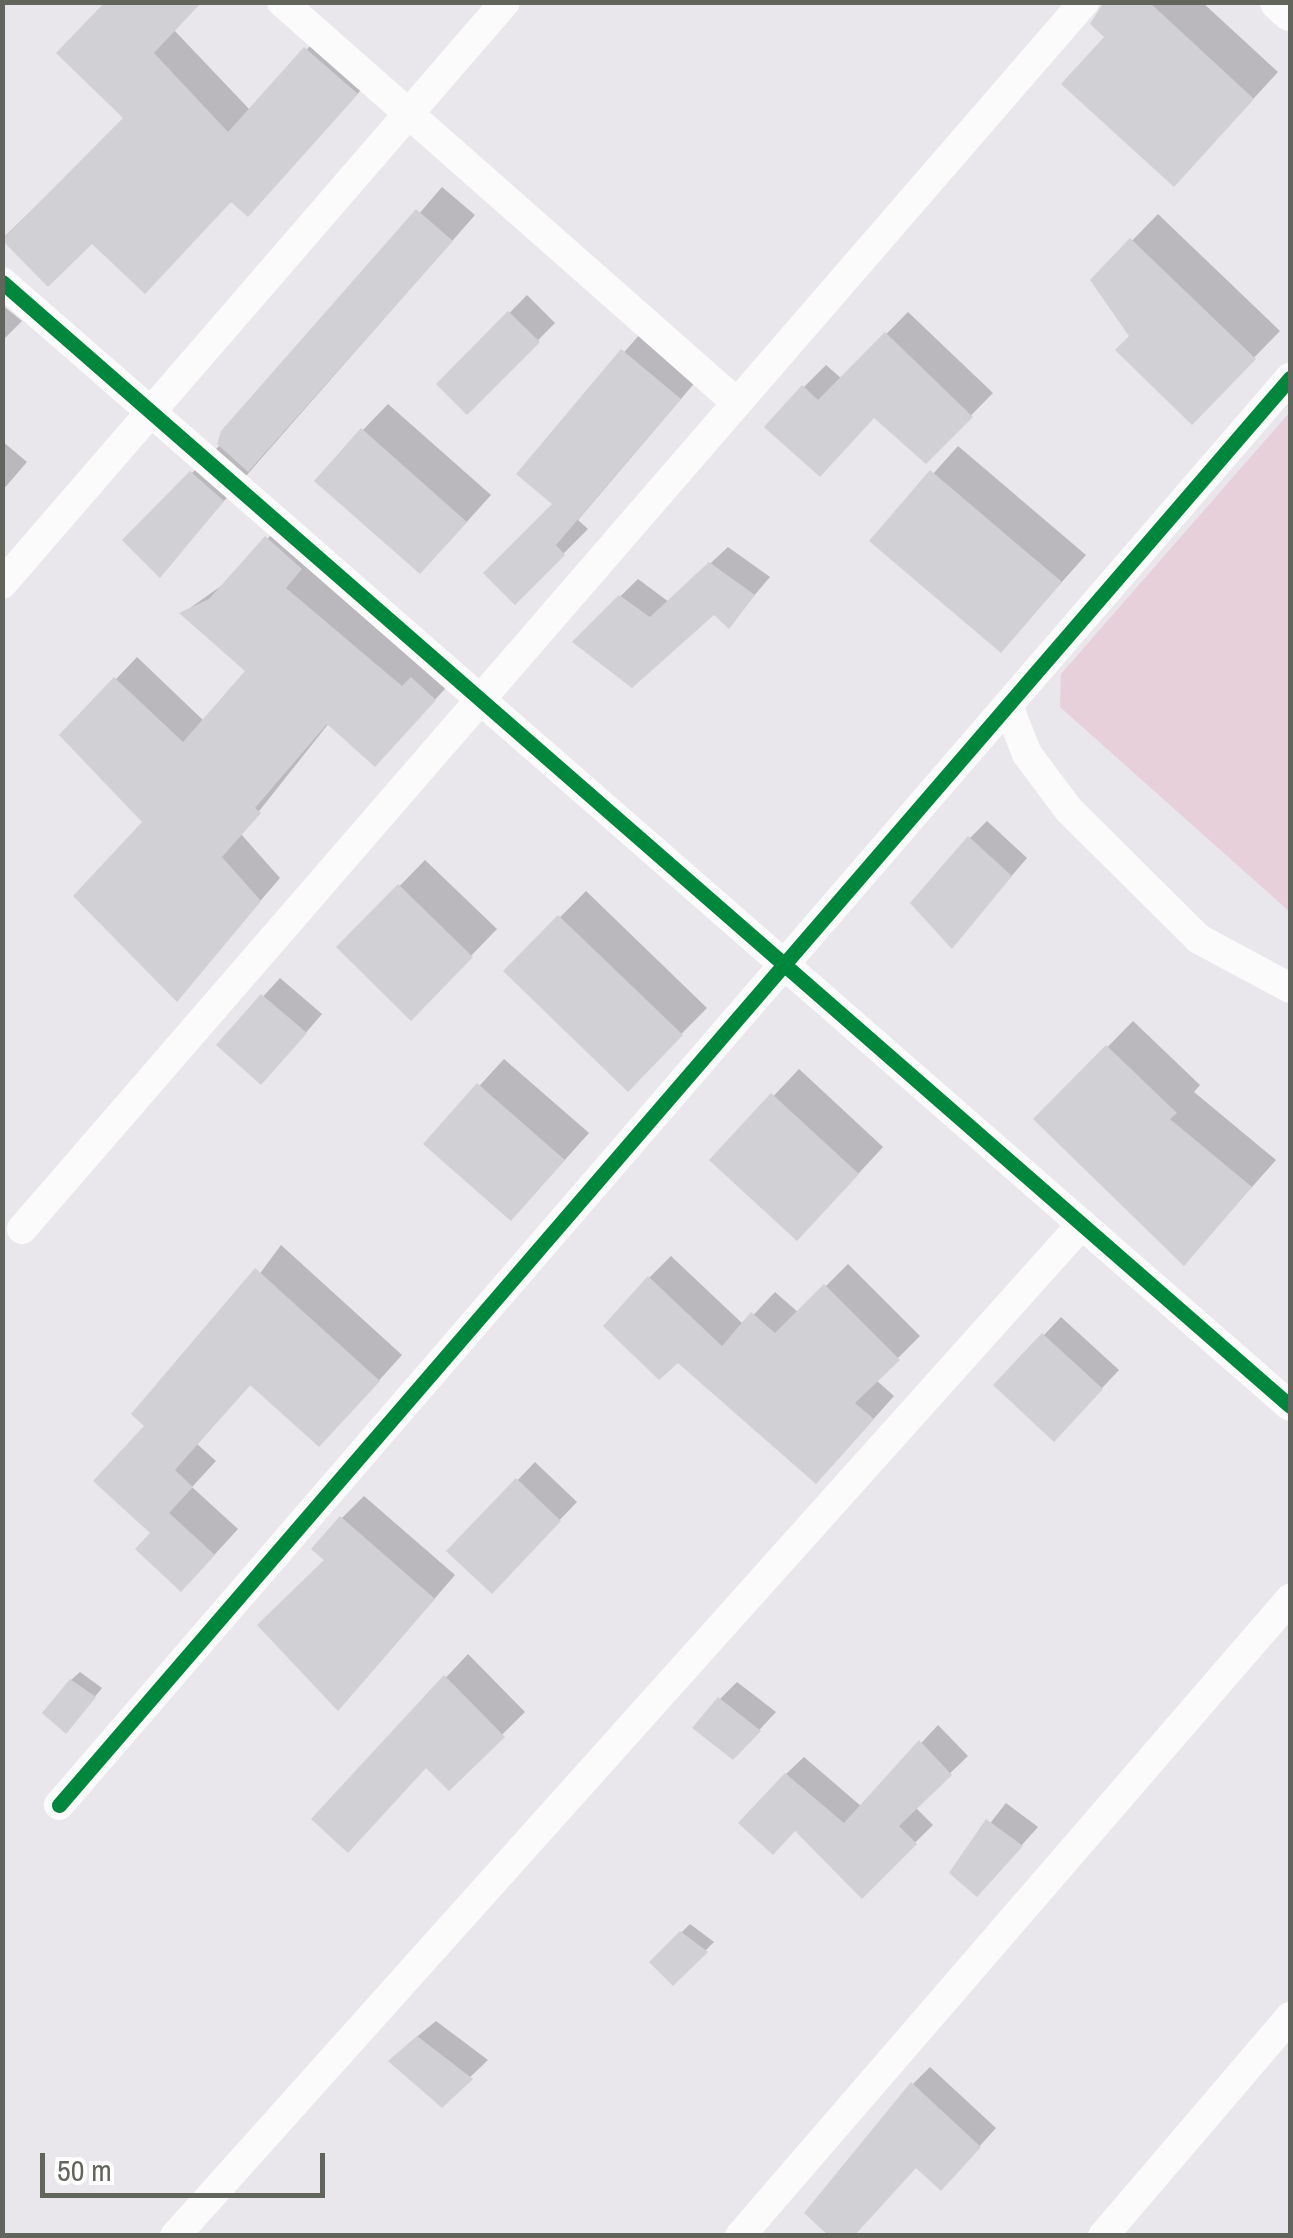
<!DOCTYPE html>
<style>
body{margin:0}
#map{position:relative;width:1293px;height:2238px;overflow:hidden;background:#e9e6ec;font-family:"Archivo Narrow",sans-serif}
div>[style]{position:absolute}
.green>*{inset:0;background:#e8d0da}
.shadow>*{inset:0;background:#0003}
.building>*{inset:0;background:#d1d0d4}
.minor>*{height:30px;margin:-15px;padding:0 15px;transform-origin:15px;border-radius:15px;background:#fcfbfc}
.tertiary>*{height:38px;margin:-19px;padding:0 19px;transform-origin:19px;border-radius:19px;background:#fcfbfc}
.cycleway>*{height:15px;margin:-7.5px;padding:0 7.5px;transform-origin:7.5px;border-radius:7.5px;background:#00873e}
span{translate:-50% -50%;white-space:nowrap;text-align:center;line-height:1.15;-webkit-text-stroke:9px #fff;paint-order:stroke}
.frame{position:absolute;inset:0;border:5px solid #62655b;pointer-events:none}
.scale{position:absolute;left:40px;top:2153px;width:285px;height:45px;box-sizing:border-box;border:5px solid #62655b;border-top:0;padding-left:12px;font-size:30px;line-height:35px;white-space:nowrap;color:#62655b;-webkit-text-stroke:8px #fff;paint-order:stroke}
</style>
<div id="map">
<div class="green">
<div style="clip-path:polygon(1290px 412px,1290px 912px,1060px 707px,1061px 674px)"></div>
</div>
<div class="shadow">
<div style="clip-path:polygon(1110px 2px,1202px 2px,1278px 72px,1199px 158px,1108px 37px)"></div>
<div style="clip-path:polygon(328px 27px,378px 71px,269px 192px,92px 240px,48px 283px,3px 238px,127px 118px,60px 53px,174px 30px,250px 110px)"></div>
<div style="clip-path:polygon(442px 187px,475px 215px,160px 574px,125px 540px,221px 444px)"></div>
<div style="clip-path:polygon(1158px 214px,1280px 331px,1192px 421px,1093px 281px)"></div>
<div style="clip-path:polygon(527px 295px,555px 323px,467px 412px,440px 384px)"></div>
<div style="clip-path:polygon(2px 305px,22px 321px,2px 341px)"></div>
<div style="clip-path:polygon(908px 312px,993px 393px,926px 461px,875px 415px,819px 474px,804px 387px,826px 365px,842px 379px)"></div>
<div style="clip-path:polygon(647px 326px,703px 373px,578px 520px,588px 529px,515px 602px,555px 504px,519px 473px)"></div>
<div style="clip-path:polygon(388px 404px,491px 495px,446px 545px,363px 430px)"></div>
<div style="clip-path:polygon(2px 441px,27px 462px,2px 491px)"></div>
<div style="clip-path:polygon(958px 446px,1086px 555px,1001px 650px,873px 541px)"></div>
<div style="clip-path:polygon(288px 517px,455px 678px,396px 742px,329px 723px,241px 834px,280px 878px,177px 998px,146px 822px,63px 735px,137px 657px,205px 722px,248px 671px,183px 613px,228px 581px)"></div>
<div style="clip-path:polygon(728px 547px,770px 577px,729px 625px,714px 612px,575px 641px,638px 579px,669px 602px)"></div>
<div style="clip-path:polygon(987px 821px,1027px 858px,952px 945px,970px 838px)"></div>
<div style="clip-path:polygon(425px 860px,497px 929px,437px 991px,340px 947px)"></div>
<div style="clip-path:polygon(586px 891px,707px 1008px,628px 1088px,507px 971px)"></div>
<div style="clip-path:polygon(280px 978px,322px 1014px,278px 1065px,219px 1045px)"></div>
<div style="clip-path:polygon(1133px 1021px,1200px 1085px,1194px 1092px,1276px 1160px,1184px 1263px,1037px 1119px)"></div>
<div style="clip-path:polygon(504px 1059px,589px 1133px,536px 1192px,426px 1144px)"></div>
<div style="clip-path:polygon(799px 1069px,883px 1147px,823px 1212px,713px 1160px)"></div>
<div style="clip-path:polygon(281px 1245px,402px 1355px,344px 1419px,252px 1383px,197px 1444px,216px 1461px,192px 1487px,238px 1529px,206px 1564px,154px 1533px,147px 1426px)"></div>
<div style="clip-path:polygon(671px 1256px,744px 1325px,775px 1292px,799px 1313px,848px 1264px,920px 1336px,876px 1380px,894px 1396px,838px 1459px,649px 1278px)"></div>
<div style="clip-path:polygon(1061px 1317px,1119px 1370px,1071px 1421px,997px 1385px)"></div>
<div style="clip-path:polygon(535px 1462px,577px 1502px,492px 1590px,450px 1551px)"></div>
<div style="clip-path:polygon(364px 1496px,455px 1575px,360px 1685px,342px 1518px)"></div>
<div style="clip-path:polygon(468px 1654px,525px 1712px,449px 1787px,427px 1765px,314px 1819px)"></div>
<div style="clip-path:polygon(80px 1672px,102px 1688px,74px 1722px,71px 1680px)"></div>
<div style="clip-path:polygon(737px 1682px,776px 1712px,750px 1740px,720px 1699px)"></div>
<div style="clip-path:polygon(938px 1725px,968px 1756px,915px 1807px,933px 1825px,862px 1895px,786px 1774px,804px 1757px,862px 1807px)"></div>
<div style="clip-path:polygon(1006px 1803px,1038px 1827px,994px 1876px,952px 1872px)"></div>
<div style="clip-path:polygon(690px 1924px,714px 1942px,673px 1983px,652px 1962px)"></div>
<div style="clip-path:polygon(436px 2021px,488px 2060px,442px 2104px,408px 2044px)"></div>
<div style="clip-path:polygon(930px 2067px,996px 2128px,958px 2170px,913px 2084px)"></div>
</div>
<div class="building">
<div style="clip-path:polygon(105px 2px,202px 2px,154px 53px,228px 132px,304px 47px,358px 94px,248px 217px,231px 202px,145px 294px,92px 244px,48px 287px,2px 240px,123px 118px,56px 53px)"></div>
<div style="clip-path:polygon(1104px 2px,1149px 2px,1254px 99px,1174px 187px,1061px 84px,1104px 37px,1090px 24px)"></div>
<div style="clip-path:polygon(416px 209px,453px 241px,248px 472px,217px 444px,221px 431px)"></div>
<div style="clip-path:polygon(1130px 238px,1256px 359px,1192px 425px,1115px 350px,1129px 336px,1090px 280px)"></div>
<div style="clip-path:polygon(508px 311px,540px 342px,467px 415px,436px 384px)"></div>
<div style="clip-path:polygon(885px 332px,973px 417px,926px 464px,874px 418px,820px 477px,764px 427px,802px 385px,818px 400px)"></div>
<div style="clip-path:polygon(621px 349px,681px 399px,556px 545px,565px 555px,515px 605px,483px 573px,552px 504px,516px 474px)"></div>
<div style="clip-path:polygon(361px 428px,467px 522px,420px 574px,314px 481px)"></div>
<div style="clip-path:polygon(930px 470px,1062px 582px,1001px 653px,869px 541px)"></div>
<div style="clip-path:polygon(190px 471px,224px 501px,160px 578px,122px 540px)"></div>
<div style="clip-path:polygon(265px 536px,302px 569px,286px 588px,402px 686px,411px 677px,436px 700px,375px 767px,327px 724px,255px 808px,261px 813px,222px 857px,261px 901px,177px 1002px,73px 896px,142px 822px,59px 735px,114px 677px,183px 742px,245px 671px,179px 613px,209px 599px)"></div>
<div style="clip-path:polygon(709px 562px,755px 595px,729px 629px,714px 615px,632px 688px,572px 642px,619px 595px,650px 617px)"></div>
<div style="clip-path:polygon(968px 836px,1012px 876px,952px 949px,910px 903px)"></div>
<div style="clip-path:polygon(398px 884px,473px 957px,411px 1021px,336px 947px)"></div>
<div style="clip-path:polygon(558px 915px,683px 1035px,628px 1092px,503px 971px)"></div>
<div style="clip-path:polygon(261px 994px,307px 1033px,261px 1085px,216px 1045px)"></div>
<div style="clip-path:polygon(1106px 1045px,1177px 1113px,1170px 1119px,1252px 1187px,1184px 1266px,1033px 1119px)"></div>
<div style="clip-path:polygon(477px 1083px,565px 1160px,511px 1221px,423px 1144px)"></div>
<div style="clip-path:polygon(771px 1093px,859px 1174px,797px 1241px,709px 1160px)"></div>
<div style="clip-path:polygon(255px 1268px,380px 1381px,319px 1447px,250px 1385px,175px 1470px,193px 1487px,169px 1513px,215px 1555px,181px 1592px,135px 1549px,150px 1533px,93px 1481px,144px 1426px,131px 1414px)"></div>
<div style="clip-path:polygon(648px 1276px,722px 1346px,751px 1312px,775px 1333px,824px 1284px,900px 1360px,855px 1403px,874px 1419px,816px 1484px,678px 1363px,659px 1380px,603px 1326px)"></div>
<div style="clip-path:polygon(1042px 1333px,1103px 1389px,1054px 1442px,993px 1385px)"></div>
<div style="clip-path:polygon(516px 1478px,561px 1521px,492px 1594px,446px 1551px)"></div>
<div style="clip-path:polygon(340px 1516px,435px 1599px,338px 1711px,257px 1625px,324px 1560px,311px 1549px)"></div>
<div style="clip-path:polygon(444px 1675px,505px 1737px,449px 1791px,426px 1768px,348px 1853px,311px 1819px)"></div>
<div style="clip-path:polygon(70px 1679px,96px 1697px,66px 1734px,42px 1713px)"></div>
<div style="clip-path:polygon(718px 1697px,761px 1731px,733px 1760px,692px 1728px)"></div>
<div style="clip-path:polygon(919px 1740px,952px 1775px,899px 1826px,917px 1844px,862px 1899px,795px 1831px,773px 1855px,738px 1823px,785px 1773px,844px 1823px)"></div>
<div style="clip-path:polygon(986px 1819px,1023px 1846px,977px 1897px,949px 1873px)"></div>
<div style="clip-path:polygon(680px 1931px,708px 1952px,673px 1986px,649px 1962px)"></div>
<div style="clip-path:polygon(417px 2036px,473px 2079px,442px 2108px,388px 2061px)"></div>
<div style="clip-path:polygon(911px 2082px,981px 2147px,941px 2191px,916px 2168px,854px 2236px,829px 2236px,804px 2213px)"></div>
</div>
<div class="minor">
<div style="left:282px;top:2px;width:606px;rotate:41.39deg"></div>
<div style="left:2px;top:282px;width:1709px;rotate:41.11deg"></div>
<div style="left:2px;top:584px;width:769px;rotate:-49.16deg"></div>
<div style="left:1008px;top:706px;width:52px;rotate:68.4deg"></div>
<div style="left:1027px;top:754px;width:69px;rotate:53.3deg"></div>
<div style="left:1068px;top:809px;width:185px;rotate:44.8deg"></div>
<div style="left:1199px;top:939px;width:103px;rotate:28.3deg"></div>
<div style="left:22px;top:1229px;width:1623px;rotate:-49.12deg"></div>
<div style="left:59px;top:1805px;width:1885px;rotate:-49.22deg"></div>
<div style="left:175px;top:2236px;width:1359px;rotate:-48.13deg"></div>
<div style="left:740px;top:2236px;width:842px;rotate:-49.19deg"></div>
<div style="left:1103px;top:2236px;width:288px;rotate:-49.5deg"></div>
</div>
<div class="tertiary">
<div style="left:1279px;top:2px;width:15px;rotate:42deg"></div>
</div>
<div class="cycleway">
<div style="left:2px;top:282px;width:1709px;rotate:41.11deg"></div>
<div style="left:59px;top:1805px;width:1885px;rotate:-49.22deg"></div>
</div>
<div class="frame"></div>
<div class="scale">50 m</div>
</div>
